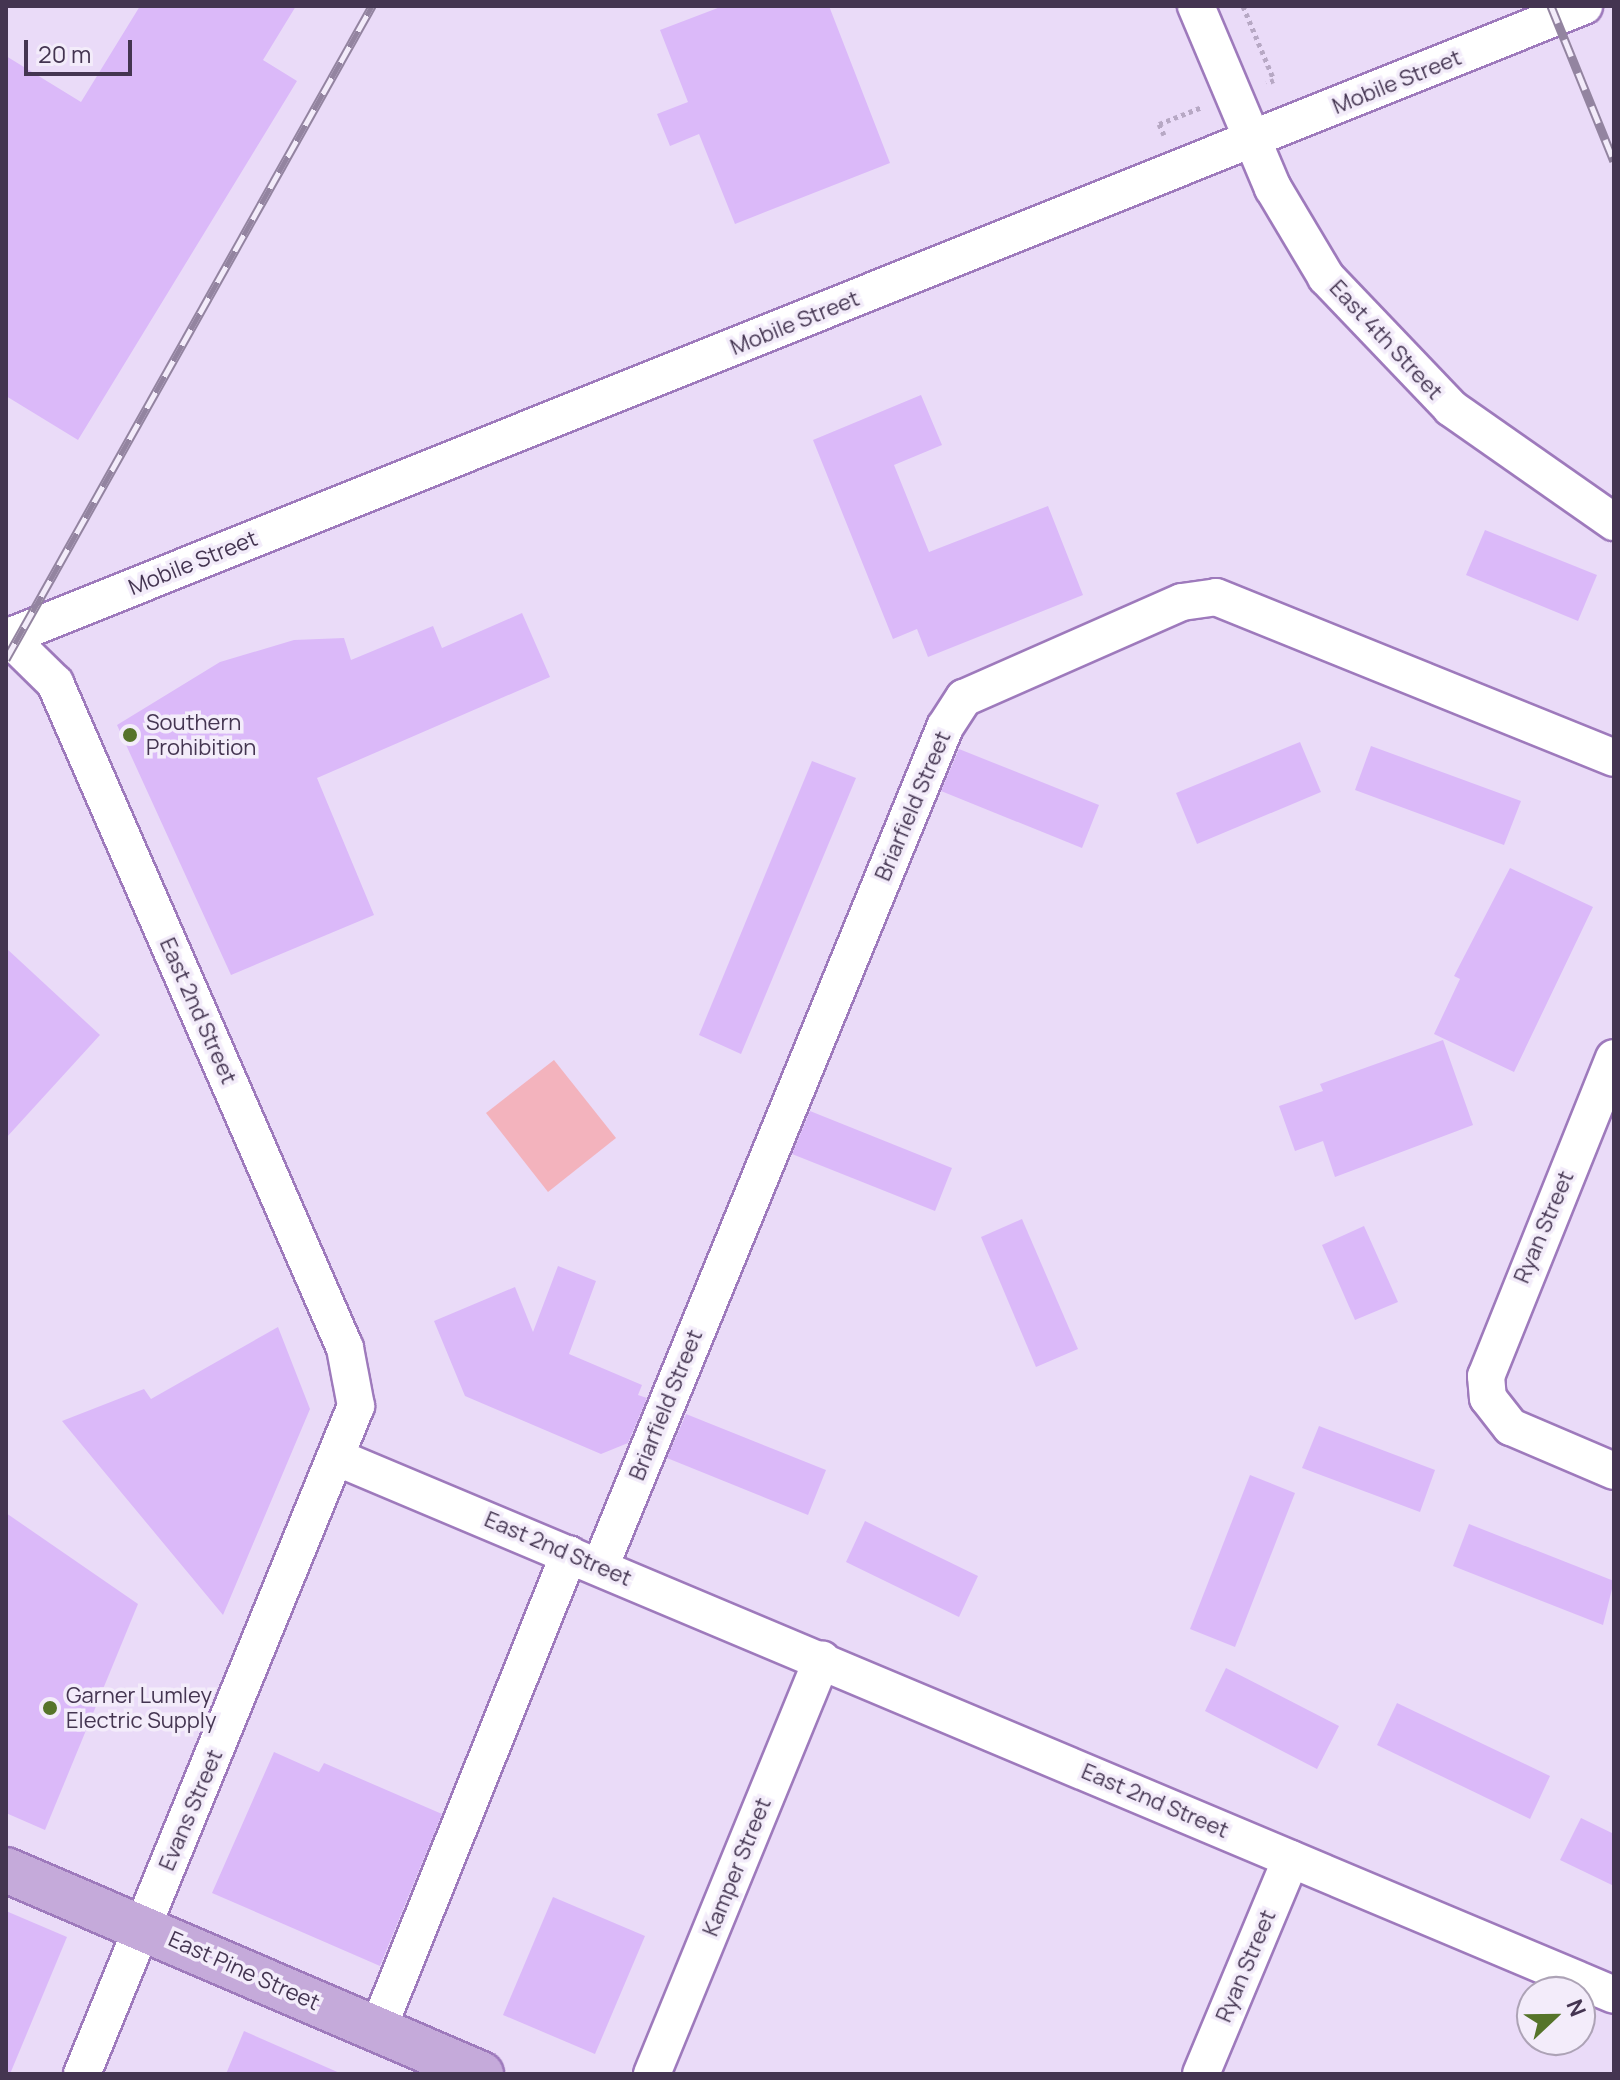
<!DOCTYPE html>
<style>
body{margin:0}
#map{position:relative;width:1620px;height:2080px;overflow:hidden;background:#eadbf8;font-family:Manrope,sans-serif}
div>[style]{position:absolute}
.green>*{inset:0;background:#f3b3bd}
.building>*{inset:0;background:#dbb9f9}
.path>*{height:5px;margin-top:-2.5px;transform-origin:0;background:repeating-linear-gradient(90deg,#b7a8c4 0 4px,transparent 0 8px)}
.roads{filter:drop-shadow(2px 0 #9e7abc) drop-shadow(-2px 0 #9e7abc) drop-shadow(0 2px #9e7abc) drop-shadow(0 -2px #9e7abc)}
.minor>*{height:36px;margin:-18px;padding:0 18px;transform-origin:18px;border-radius:18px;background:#fff}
.major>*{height:44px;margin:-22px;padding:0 22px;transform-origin:22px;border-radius:22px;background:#c5aada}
.rail>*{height:9px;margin-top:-4.5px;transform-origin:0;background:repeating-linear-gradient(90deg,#f3ecfa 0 18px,#9384a0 0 36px);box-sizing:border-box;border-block:2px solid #9384a0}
.dots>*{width:22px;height:22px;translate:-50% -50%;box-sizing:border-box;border:4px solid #f3ecfa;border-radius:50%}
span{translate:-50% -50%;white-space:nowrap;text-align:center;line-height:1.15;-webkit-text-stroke:7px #f3ecfa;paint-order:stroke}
.street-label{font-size:22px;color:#443551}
.poi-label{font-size:22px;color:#443551}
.left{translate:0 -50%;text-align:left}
.frame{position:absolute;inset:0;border:8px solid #443551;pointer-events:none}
.north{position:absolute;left:1516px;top:1976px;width:80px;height:80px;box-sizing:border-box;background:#f3ecfa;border:2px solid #ada3b6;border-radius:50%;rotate:68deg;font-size:22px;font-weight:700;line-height:32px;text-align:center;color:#443551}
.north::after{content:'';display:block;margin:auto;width:28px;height:36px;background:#56742a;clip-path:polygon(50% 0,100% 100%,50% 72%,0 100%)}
.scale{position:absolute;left:24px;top:40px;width:108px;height:36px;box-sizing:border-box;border:4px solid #443551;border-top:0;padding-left:10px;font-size:24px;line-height:28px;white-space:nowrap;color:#443551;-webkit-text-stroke:6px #f3ecfa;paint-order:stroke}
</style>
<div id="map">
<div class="green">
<div style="clip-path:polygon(554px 1060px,616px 1138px,548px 1192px,486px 1113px)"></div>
</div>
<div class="building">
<div style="clip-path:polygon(140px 6px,296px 6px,263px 60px,297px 81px,78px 440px,6px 396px,6px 56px,81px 102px)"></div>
<div style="clip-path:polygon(723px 6px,829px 6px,890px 163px,735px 224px,699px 134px,670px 146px,657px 114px,688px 102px,660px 30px)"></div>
<div style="clip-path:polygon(921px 395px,942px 445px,894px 465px,929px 552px,1048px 506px,1083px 595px,928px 657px,917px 629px,893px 639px,813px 440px)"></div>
<div style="clip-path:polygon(1485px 530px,1597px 575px,1578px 621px,1466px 575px)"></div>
<div style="clip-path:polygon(522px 613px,550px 677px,317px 778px,374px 915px,231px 975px,117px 725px,220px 662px,294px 640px,344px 638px,351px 660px,433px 626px,442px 648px)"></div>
<div style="clip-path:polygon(1300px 742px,1321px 792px,1197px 844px,1176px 793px)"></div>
<div style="clip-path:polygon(1371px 746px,1521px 801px,1504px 845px,1355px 790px)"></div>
<div style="clip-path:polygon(959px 749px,1099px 805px,1082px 848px,941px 791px)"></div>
<div style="clip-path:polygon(812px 761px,856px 778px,741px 1054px,699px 1035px)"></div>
<div style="clip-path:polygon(1510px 868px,1593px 907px,1514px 1072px,1434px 1034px,1460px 979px,1454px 976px)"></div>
<div style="clip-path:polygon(6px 948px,100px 1035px,6px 1138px)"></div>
<div style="clip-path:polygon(1443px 1040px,1473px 1125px,1335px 1177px,1323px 1141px,1295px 1151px,1279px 1106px,1323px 1091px,1320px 1084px)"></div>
<div style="clip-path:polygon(810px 1111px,952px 1168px,935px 1211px,792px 1154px)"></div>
<div style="clip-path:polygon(1022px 1219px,1078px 1349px,1036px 1367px,981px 1237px)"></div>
<div style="clip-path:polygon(1364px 1226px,1398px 1302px,1355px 1320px,1322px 1245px)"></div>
<div style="clip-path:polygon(558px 1266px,596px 1281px,569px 1354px,642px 1385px,638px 1395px,647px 1398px,628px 1443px,601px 1454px,465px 1396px,434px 1321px,515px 1287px,533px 1332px)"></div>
<div style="clip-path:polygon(278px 1327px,310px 1409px,223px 1615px,62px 1421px,144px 1389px,151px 1399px)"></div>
<div style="clip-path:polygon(686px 1414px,826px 1470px,808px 1515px,667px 1458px)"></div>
<div style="clip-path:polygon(1319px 1426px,1435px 1470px,1420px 1512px,1302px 1468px)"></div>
<div style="clip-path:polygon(1250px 1475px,1295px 1493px,1235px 1647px,1190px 1629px)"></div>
<div style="clip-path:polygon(6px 1513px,138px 1604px,45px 1830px,6px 1813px)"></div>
<div style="clip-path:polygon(865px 1521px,978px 1576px,959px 1617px,846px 1562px)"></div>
<div style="clip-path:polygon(1469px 1524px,1614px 1581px,1603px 1625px,1453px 1566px)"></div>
<div style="clip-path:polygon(1226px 1668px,1339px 1726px,1317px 1769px,1205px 1711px)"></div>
<div style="clip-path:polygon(1397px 1703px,1550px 1776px,1530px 1819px,1377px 1745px)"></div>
<div style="clip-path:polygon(274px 1752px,319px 1772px,324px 1763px,442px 1814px,380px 1966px,212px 1893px)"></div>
<div style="clip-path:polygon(1581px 1818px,1614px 1834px,1614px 1886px,1560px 1860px)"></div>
<div style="clip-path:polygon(553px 1897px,645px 1936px,595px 2054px,503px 2015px)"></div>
<div style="clip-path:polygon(6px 1911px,67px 1937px,10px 2074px,6px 2074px)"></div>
<div style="clip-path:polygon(244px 2031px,342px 2074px,226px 2074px)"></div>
</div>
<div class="path">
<div style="left:1243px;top:6px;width:80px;rotate:67.3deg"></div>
<div style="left:1274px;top:80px;width:8px;rotate:157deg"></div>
<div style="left:1164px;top:135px;width:12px;rotate:-114deg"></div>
<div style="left:1159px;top:124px;width:46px;rotate:-21.6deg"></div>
</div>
<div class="roads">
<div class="minor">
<div style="left:1196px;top:6px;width:198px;rotate:67.1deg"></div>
<div style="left:1273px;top:188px;width:104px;rotate:59.2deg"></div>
<div style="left:1326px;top:277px;width:181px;rotate:46.3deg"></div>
<div style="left:1451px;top:408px;width:199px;rotate:35deg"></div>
<div style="left:6px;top:635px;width:69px;rotate:44.4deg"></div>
<div style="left:55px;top:683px;width:725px;rotate:66.44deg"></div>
<div style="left:345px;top:1348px;width:59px;rotate:79.3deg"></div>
<div style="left:356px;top:1406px;width:722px;rotate:112.3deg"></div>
<div style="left:6px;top:638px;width:1700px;rotate:-21.83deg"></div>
<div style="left:1614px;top:1058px;width:343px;rotate:111.9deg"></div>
<div style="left:1486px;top:1376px;width:22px;rotate:85deg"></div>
<div style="left:1488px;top:1398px;width:37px;rotate:52deg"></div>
<div style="left:1511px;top:1427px;width:112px;rotate:23.1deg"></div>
<div style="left:338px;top:1458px;width:1384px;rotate:22.82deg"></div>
<div style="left:600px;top:1567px;width:908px;rotate:-67.67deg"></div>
<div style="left:945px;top:727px;width:35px;rotate:-57deg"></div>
<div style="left:964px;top:698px;width:238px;rotate:-23.8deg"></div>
<div style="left:1182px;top:602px;width:34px;rotate:-8deg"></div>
<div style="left:1216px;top:597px;width:429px;rotate:22deg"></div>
<div style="left:377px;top:2031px;width:514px;rotate:-68.07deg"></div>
<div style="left:652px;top:2074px;width:448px;rotate:-67.7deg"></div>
<div style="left:1201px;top:2074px;width:233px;rotate:-67.3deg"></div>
</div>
<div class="major">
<div style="left:6px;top:1870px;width:517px;rotate:23.24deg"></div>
</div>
</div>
<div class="rail">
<div style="left:1551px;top:6px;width:167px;rotate:67.9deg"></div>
<div style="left:6px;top:659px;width:749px;rotate:-60.73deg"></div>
</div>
<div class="dots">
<div style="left:130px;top:735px;background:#56742a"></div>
<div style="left:50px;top:1708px;background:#56742a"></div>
</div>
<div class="street-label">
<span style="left:1397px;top:82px;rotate:-22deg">Mobile Street</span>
<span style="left:795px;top:323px;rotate:-22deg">Mobile Street</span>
<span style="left:1386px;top:340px;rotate:47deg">East 4th Street</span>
<span style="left:193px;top:563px;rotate:-22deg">Mobile Street</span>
<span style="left:913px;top:806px;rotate:-67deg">Briarfield Street</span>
<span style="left:198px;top:1011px;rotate:66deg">East 2nd Street</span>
<span style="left:1544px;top:1227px;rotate:-67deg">Ryan Street</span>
<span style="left:666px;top:1405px;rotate:-68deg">Briarfield Street</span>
<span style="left:558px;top:1549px;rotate:23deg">East 2nd Street</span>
<span style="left:1155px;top:1801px;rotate:23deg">East 2nd Street</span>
<span style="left:191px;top:1810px;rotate:-67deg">Evans Street</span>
<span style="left:737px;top:1867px;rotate:-68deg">Kamper Street</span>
<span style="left:1246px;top:1966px;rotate:-67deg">Ryan Street</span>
<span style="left:244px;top:1971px;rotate:24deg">East Pine Street</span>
</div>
<div class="poi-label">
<span class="left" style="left:146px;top:735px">Southern<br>Prohibition</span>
<span class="left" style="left:66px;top:1708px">Garner Lumley<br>Electric Supply</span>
</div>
<div class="frame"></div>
<div class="north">N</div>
<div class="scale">20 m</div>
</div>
